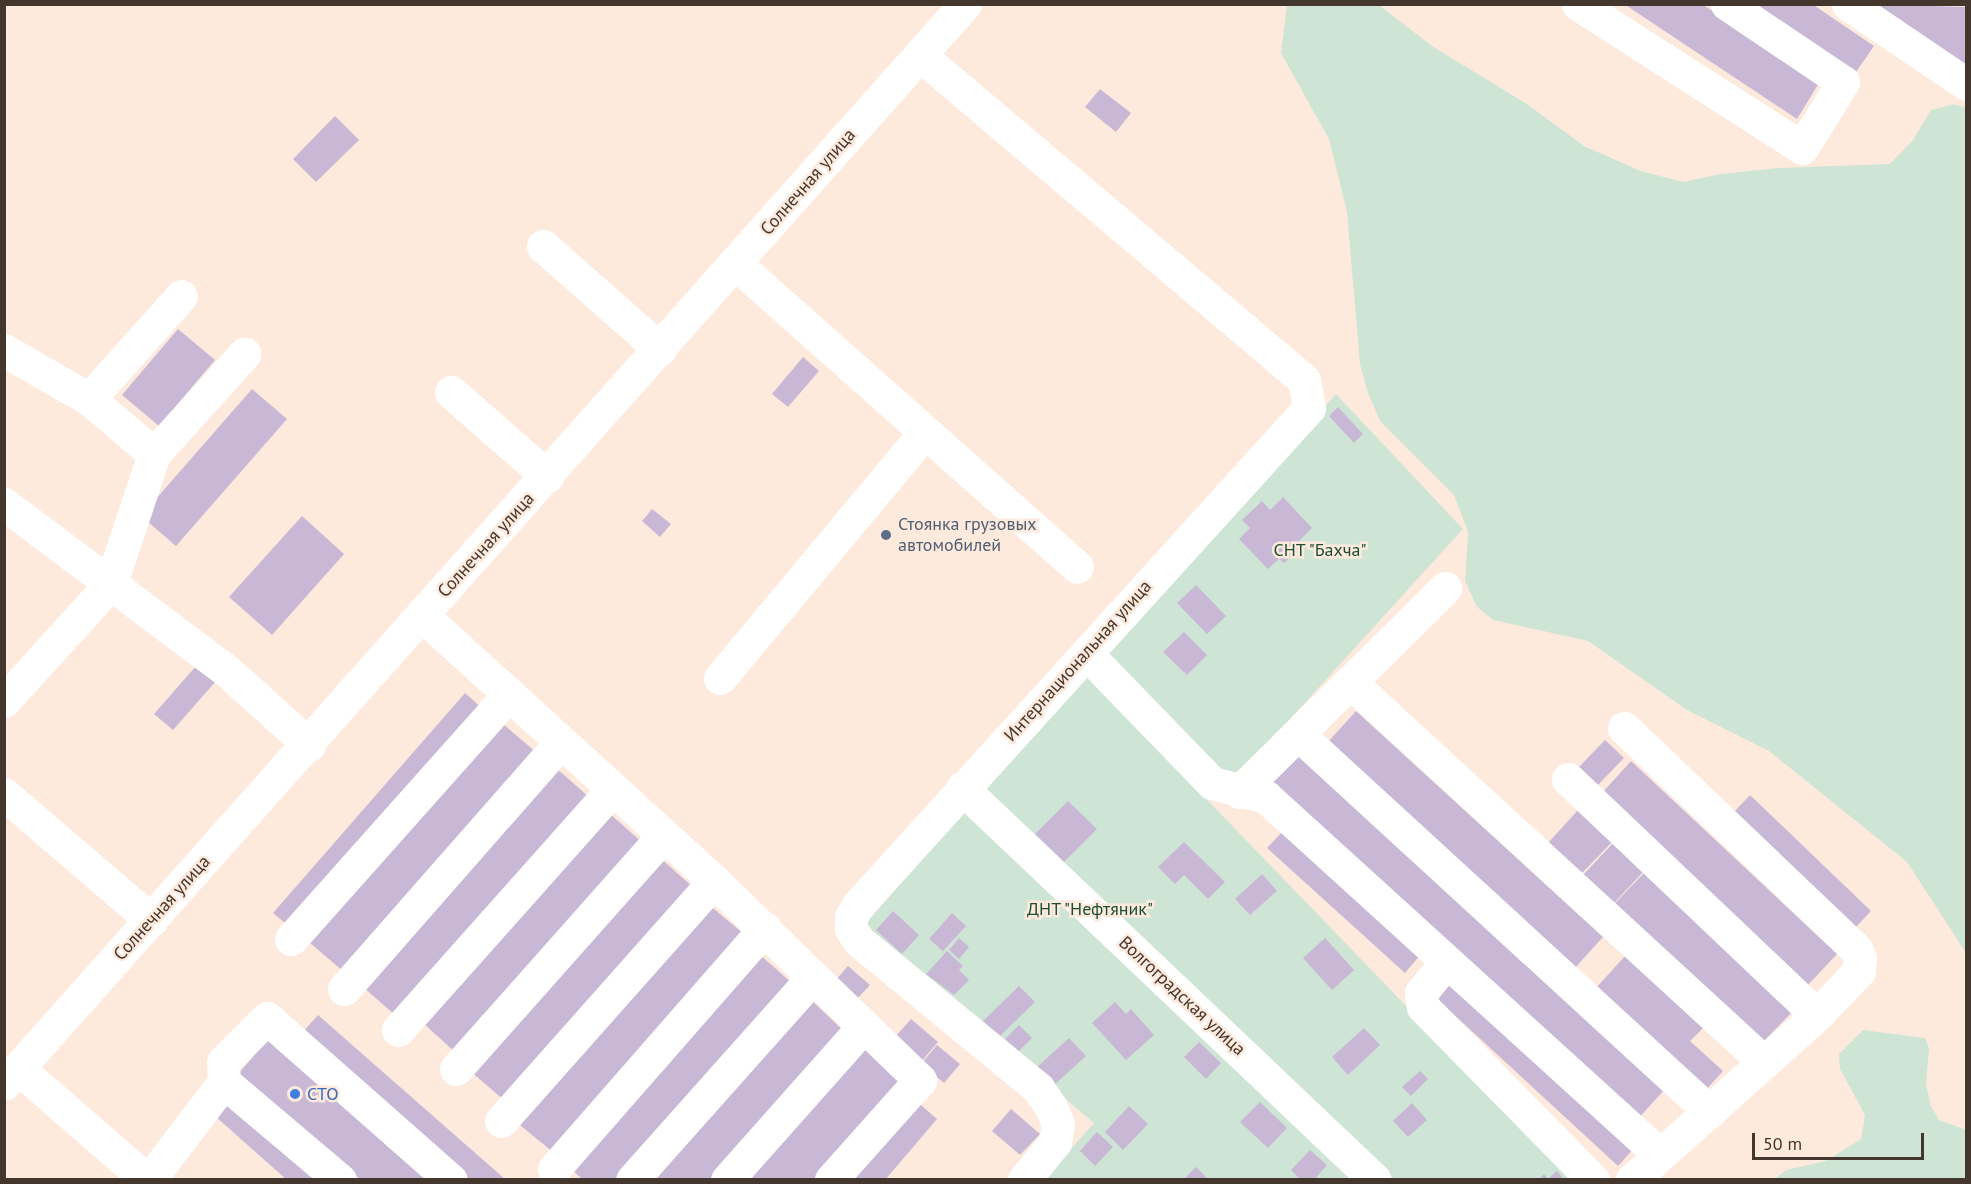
<!DOCTYPE html>
<meta charset="utf-8">
<style>
body{margin:0}
#map{position:relative;width:1971px;height:1184px;overflow:hidden;background:#fdeadd;font-family:"PT Sans",sans-serif}
div>[style]{position:absolute}
.green>*{inset:0;background:#cee5d6}
.building>*{inset:0;background:#c8b8d5}
.minor>*{height:33px;margin:-16.5px;padding:0 16.5px;transform-origin:16.5px;border-radius:16.5px;background:#fff}
.dots>*{width:16px;height:16px;translate:-50% -50%;box-sizing:border-box;border:3px solid #fdeadd;border-radius:50%}
span{translate:-50% -50%;white-space:nowrap;text-align:center;line-height:1.15;-webkit-text-stroke:5px #fdeadd;paint-order:stroke}
.street-label{font-size:18px;color:#42362d}
.service-label{font-size:18px;color:#4e5e75}
.left{translate:0 -50%;text-align:left}
.park-label{font-size:18px;color:#195035}
.shop-label{font-size:18px;color:#366cbe}
.frame{position:absolute;inset:0;border:6px solid #42362d;pointer-events:none}
.scale{position:absolute;left:1752px;top:1133px;width:172px;height:27px;box-sizing:border-box;border:3px solid #42362d;border-top:0;padding-left:8px;font-size:18px;line-height:21px;white-space:nowrap;color:#42362d;-webkit-text-stroke:4px #fdeadd;paint-order:stroke}
</style>
<div id="map">
<div class="green">
<div style="clip-path:polygon(1287px 5px,1379px 5px,1432px 46px,1527px 104px,1584px 146px,1641px 171px,1683px 182px,1721px 174px,1778px 168px,1890px 164px,1913px 140px,1931px 110px,1954px 104px,1966px 108px,1966px 953px,1907px 862px,1769px 751px,1687px 710px,1588px 641px,1493px 620px,1477px 607px,1465px 581px,1468px 532px,1454px 495px,1380px 421px,1368px 393px,1360px 364px,1347px 212px,1329px 139px,1281px 53px)"></div>
<div style="clip-path:polygon(1336px 394px,1463px 529px,1233px 782px,1107px 651px)"></div>
<div style="clip-path:polygon(1084px 672px,1573px 1179px,1044px 1179px,1094px 1123px,863px 927px)"></div>
<div style="clip-path:polygon(1863px 1030px,1925px 1038px,1929px 1048px,1926px 1084px,1931px 1106px,1939px 1120px,1966px 1130px,1966px 1179px,1775px 1179px,1786px 1170px,1826px 1161px,1861px 1139px,1865px 1115px,1840px 1069px,1839px 1054px)"></div>
</div>
<div class="building">
<div style="clip-path:polygon(1624px 4px,1702px 4px,1819px 83px,1797px 119px)"></div>
<div style="clip-path:polygon(1748px 4px,1812px 4px,1874px 46px,1854px 75px)"></div>
<div style="clip-path:polygon(1866px 4px,1966px 7px,1966px 71px)"></div>
<div style="clip-path:polygon(1100px 89px,1131px 113px,1116px 132px,1085px 107px)"></div>
<div style="clip-path:polygon(335px 116px,359px 140px,316px 182px,293px 159px)"></div>
<div style="clip-path:polygon(178px 329px,215px 360px,159px 426px,122px 395px)"></div>
<div style="clip-path:polygon(803px 357px,819px 371px,788px 407px,772px 394px)"></div>
<div style="clip-path:polygon(252px 389px,287px 419px,176px 546px,141px 516px)"></div>
<div style="clip-path:polygon(1338px 407px,1363px 434px,1354px 443px,1329px 416px)"></div>
<div style="clip-path:polygon(1283px 497px,1312px 528px,1299px 541px,1303px 545px,1284px 563px,1279px 559px,1268px 569px,1239px 539px,1250px 528px,1242px 520px,1262px 501px,1270px 510px)"></div>
<div style="clip-path:polygon(652px 509px,671px 524px,660px 537px,642px 521px)"></div>
<div style="clip-path:polygon(302px 516px,344px 554px,272px 635px,229px 597px)"></div>
<div style="clip-path:polygon(1196px 585px,1226px 616px,1207px 634px,1177px 603px)"></div>
<div style="clip-path:polygon(1184px 632px,1207px 655px,1187px 675px,1163px 652px)"></div>
<div style="clip-path:polygon(197px 665px,216px 681px,173px 730px,154px 714px)"></div>
<div style="clip-path:polygon(465px 693px,483px 709px,292px 929px,273px 913px)"></div>
<div style="clip-path:polygon(1356px 711px,1603px 937px,1574px 969px,1327px 743px)"></div>
<div style="clip-path:polygon(502px 723px,537px 753px,344px 972px,309px 942px)"></div>
<div style="clip-path:polygon(1605px 740px,1624px 758px,1596px 787px,1577px 769px)"></div>
<div style="clip-path:polygon(1295px 751px,1666px 1088px,1636px 1121px,1265px 784px)"></div>
<div style="clip-path:polygon(1631px 761px,1837px 954px,1807px 986px,1602px 793px)"></div>
<div style="clip-path:polygon(555px 767px,590px 798px,396px 1016px,362px 986px)"></div>
<div style="clip-path:polygon(1750px 795px,1871px 911px,1854px 929px,1734px 812px)"></div>
<div style="clip-path:polygon(1068px 801px,1097px 829px,1064px 862px,1035px 834px)"></div>
<div style="clip-path:polygon(1579px 809px,1613px 841px,1581px 874px,1548px 843px)"></div>
<div style="clip-path:polygon(609px 813px,644px 844px,457px 1054px,422px 1022px)"></div>
<div style="clip-path:polygon(1284px 830px,1421px 954px,1405px 973px,1267px 848px)"></div>
<div style="clip-path:polygon(1615px 841px,1645px 870px,1614px 903px,1583px 875px)"></div>
<div style="clip-path:polygon(1184px 842px,1225px 882px,1208px 899px,1184px 875px,1175px 884px,1158px 867px)"></div>
<div style="clip-path:polygon(659px 857px,694px 888px,505px 1101px,469px 1070px)"></div>
<div style="clip-path:polygon(1646px 871px,1794px 1010px,1763px 1042px,1615px 903px)"></div>
<div style="clip-path:polygon(1262px 874px,1277px 891px,1250px 915px,1235px 899px)"></div>
<div style="clip-path:polygon(707px 903px,745px 935px,554px 1153px,515px 1121px)"></div>
<div style="clip-path:polygon(893px 911px,919px 935px,902px 954px,876px 930px)"></div>
<div style="clip-path:polygon(952px 913px,966px 926px,943px 951px,929px 939px)"></div>
<div style="clip-path:polygon(959px 938px,969px 947px,959px 959px,949px 950px)"></div>
<div style="clip-path:polygon(1325px 938px,1354px 970px,1332px 990px,1303px 958px)"></div>
<div style="clip-path:polygon(947px 951px,963px 966px,959px 970px,969px 980px,954px 995px,926px 974px)"></div>
<div style="clip-path:polygon(757px 952px,794px 985px,621px 1180px,583px 1180px,567px 1165px)"></div>
<div style="clip-path:polygon(1626px 955px,1704px 1027px,1690px 1041px,1723px 1071px,1705px 1091px,1595px 989px)"></div>
<div style="clip-path:polygon(848px 966px,870px 985px,855px 1001px,834px 982px)"></div>
<div style="clip-path:polygon(1453px 981px,1634px 1148px,1618px 1166px,1437px 999px)"></div>
<div style="clip-path:polygon(1019px 986px,1035px 1002px,999px 1037px,983px 1021px)"></div>
<div style="clip-path:polygon(810px 999px,848px 1035px,715px 1180px,645px 1180px)"></div>
<div style="clip-path:polygon(1115px 1002px,1126px 1014px,1131px 1009px,1154px 1035px,1126px 1060px,1092px 1023px)"></div>
<div style="clip-path:polygon(318px 1015px,506px 1180px,468px 1180px,302px 1033px)"></div>
<div style="clip-path:polygon(911px 1019px,938px 1042px,922px 1061px,895px 1037px)"></div>
<div style="clip-path:polygon(1019px 1025px,1032px 1038px,1018px 1052px,1005px 1039px)"></div>
<div style="clip-path:polygon(1364px 1028px,1380px 1045px,1348px 1075px,1332px 1057px)"></div>
<div style="clip-path:polygon(269px 1038px,432px 1180px,361px 1180px,239px 1073px)"></div>
<div style="clip-path:polygon(1069px 1038px,1086px 1056px,1053px 1086px,1036px 1068px)"></div>
<div style="clip-path:polygon(1199px 1042px,1221px 1063px,1206px 1079px,1184px 1057px)"></div>
<div style="clip-path:polygon(859px 1043px,905px 1082px,819px 1180px,738px 1180px)"></div>
<div style="clip-path:polygon(937px 1045px,960px 1064px,944px 1083px,921px 1064px)"></div>
<div style="clip-path:polygon(1420px 1071px,1428px 1079px,1411px 1096px,1402px 1087px)"></div>
<div style="clip-path:polygon(914px 1099px,937px 1119px,885px 1180px,845px 1180px)"></div>
<div style="clip-path:polygon(229px 1100px,320px 1180px,287px 1180px,215px 1116px)"></div>
<div style="clip-path:polygon(1260px 1102px,1287px 1128px,1268px 1148px,1240px 1122px)"></div>
<div style="clip-path:polygon(1412px 1103px,1427px 1120px,1408px 1137px,1393px 1121px)"></div>
<div style="clip-path:polygon(1129px 1106px,1148px 1124px,1123px 1150px,1105px 1132px)"></div>
<div style="clip-path:polygon(1011px 1109px,1040px 1134px,1020px 1155px,992px 1131px)"></div>
<div style="clip-path:polygon(1097px 1132px,1113px 1147px,1095px 1166px,1080px 1151px)"></div>
<div style="clip-path:polygon(1310px 1150px,1327px 1165px,1314px 1180px,1301px 1180px,1291px 1170px)"></div>
<div style="clip-path:polygon(1196px 1167px,1209px 1180px,1183px 1180px)"></div>
<div style="clip-path:polygon(1557px 1171px,1564px 1180px,1538px 1180px,1544px 1174px,1548px 1179px)"></div>
</div>
<div class="minor">
<div style="left:1578px;top:4px;width:266px;rotate:32.7deg"></div>
<div style="left:1802px;top:148px;width:78px;rotate:-58.2deg"></div>
<div style="left:1843px;top:82px;width:140px;rotate:-146.1deg"></div>
<div style="left:1848px;top:4px;width:143px;rotate:34.1deg"></div>
<div style="left:920px;top:55px;width:503px;rotate:40.24deg"></div>
<div style="left:1304px;top:380px;width:28px;rotate:80deg"></div>
<div style="left:1309px;top:408px;width:671px;rotate:132.22deg"></div>
<div style="left:858px;top:905px;width:14px;rotate:120deg"></div>
<div style="left:851px;top:917px;width:12px;rotate:90deg"></div>
<div style="left:851px;top:929px;width:14px;rotate:56deg"></div>
<div style="left:859px;top:941px;width:232px;rotate:39.4deg"></div>
<div style="left:1038px;top:1088px;width:23px;rotate:56deg"></div>
<div style="left:1051px;top:1107px;width:18px;rotate:68deg"></div>
<div style="left:1058px;top:1124px;width:18px;rotate:99deg"></div>
<div style="left:1055px;top:1142px;width:49px;rotate:129.2deg"></div>
<div style="left:543px;top:246px;width:156px;rotate:41.4deg"></div>
<div style="left:736px;top:264px;width:456px;rotate:41.6deg"></div>
<div style="left:4px;top:350px;width:98px;rotate:30deg"></div>
<div style="left:89px;top:399px;width:85px;rotate:40.2deg"></div>
<div style="left:451px;top:392px;width:128px;rotate:41.2deg"></div>
<div style="left:89px;top:399px;width:138px;rotate:-48.2deg"></div>
<div style="left:4px;top:504px;width:277px;rotate:36.8deg"></div>
<div style="left:226px;top:670px;width:112px;rotate:42.1deg"></div>
<div style="left:423px;top:616px;width:394px;rotate:42.3deg"></div>
<div style="left:714px;top:881px;width:138px;rotate:44.1deg"></div>
<div style="left:813px;top:977px;width:272px;rotate:131.7deg"></div>
<div style="left:1086px;top:653px;width:181px;rotate:45.9deg"></div>
<div style="left:1212px;top:783px;width:56px;rotate:14.5deg"></div>
<div style="left:1266px;top:797px;width:532px;rotate:42.26deg"></div>
<div style="left:720px;top:678px;width:320px;rotate:-50.2deg"></div>
<div style="left:1350px;top:682px;width:562px;rotate:42.55deg"></div>
<div style="left:4px;top:701px;width:159px;rotate:-47.8deg"></div>
<div style="left:111px;top:583px;width:136px;rotate:-71.6deg"></div>
<div style="left:154px;top:454px;width:135px;rotate:-48deg"></div>
<div style="left:1624px;top:728px;width:320px;rotate:43.6deg"></div>
<div style="left:1856px;top:949px;width:11px;rotate:68deg"></div>
<div style="left:1860px;top:959px;width:12px;rotate:95deg"></div>
<div style="left:1859px;top:971px;width:61px;rotate:133.7deg"></div>
<div style="left:1817px;top:1015px;width:248px;rotate:138.3deg"></div>
<div style="left:1298px;top:734px;width:559px;rotate:42.54deg"></div>
<div style="left:1568px;top:779px;width:343px;rotate:43.5deg"></div>
<div style="left:962px;top:788px;width:569px;rotate:43.51deg"></div>
<div style="left:1239px;top:792px;width:290px;rotate:-44.7deg"></div>
<div style="left:4px;top:794px;width:194px;rotate:40.6deg"></div>
<div style="left:291px;top:939px;width:328px;rotate:-48.3deg"></div>
<div style="left:1446px;top:962px;width:40px;rotate:129deg"></div>
<div style="left:1421px;top:993px;width:14px;rotate:82deg"></div>
<div style="left:1423px;top:1007px;width:243px;rotate:45.5deg"></div>
<div style="left:813px;top:977px;width:149px;rotate:43.9deg"></div>
<div style="left:920px;top:1080px;width:134px;rotate:131.7deg"></div>
<div style="left:344px;top:989px;width:329px;rotate:-48.7deg"></div>
<div style="left:398px;top:1030px;width:323px;rotate:-48.3deg"></div>
<div style="left:18px;top:1068px;width:171px;rotate:41deg"></div>
<div style="left:456px;top:1069px;width:313px;rotate:-48.4deg"></div>
<div style="left:4px;top:1084px;width:1446px;rotate:-48.34deg"></div>
<div style="left:501px;top:1121px;width:321px;rotate:-48.4deg"></div>
<div style="left:554px;top:1169px;width:320px;rotate:-48.8deg"></div>
<div style="left:149px;top:1180px;width:123px;rotate:-52.6deg"></div>
<div style="left:340px;top:1180px;width:152px;rotate:-139.8deg"></div>
<div style="left:224px;top:1082px;width:20px;rotate:-93deg"></div>
<div style="left:223px;top:1062px;width:62px;rotate:-45deg"></div>
<div style="left:267px;top:1018px;width:245px;rotate:41.4deg"></div>
<div style="left:727px;top:1180px;width:205px;rotate:-48.4deg"></div>
</div>
<div class="dots">
<div style="left:886px;top:535px;background:#5c6f8a"></div>
<div style="left:295px;top:1094px;background:#3f7fe0"></div>
</div>
<div class="street-label">
<span style="left:808px;top:182px;rotate:-49deg">Солнечная улица</span>
<span style="left:486px;top:545px;rotate:-48deg">Солнечная улица</span>
<span style="left:1078px;top:661px;rotate:-48deg">Интернациональная улица</span>
<span style="left:162px;top:908px;rotate:-48deg">Солнечная улица</span>
<span style="left:1182px;top:996px;rotate:43deg">Волгоградская улица</span>
</div>
<div class="service-label">
<span class="left" style="left:898px;top:535px">Стоянка грузовых<br>автомобилей</span>
</div>
<div class="park-label">
<span style="left:1320px;top:550px">СНТ "Бахча"</span>
<span style="left:1090px;top:909px">ДНТ "Нефтяник"</span>
</div>
<div class="shop-label">
<span class="left" style="left:307px;top:1094px">СТО</span>
</div>
<div class="frame"></div>
<div class="scale">50 m</div>
</div>
